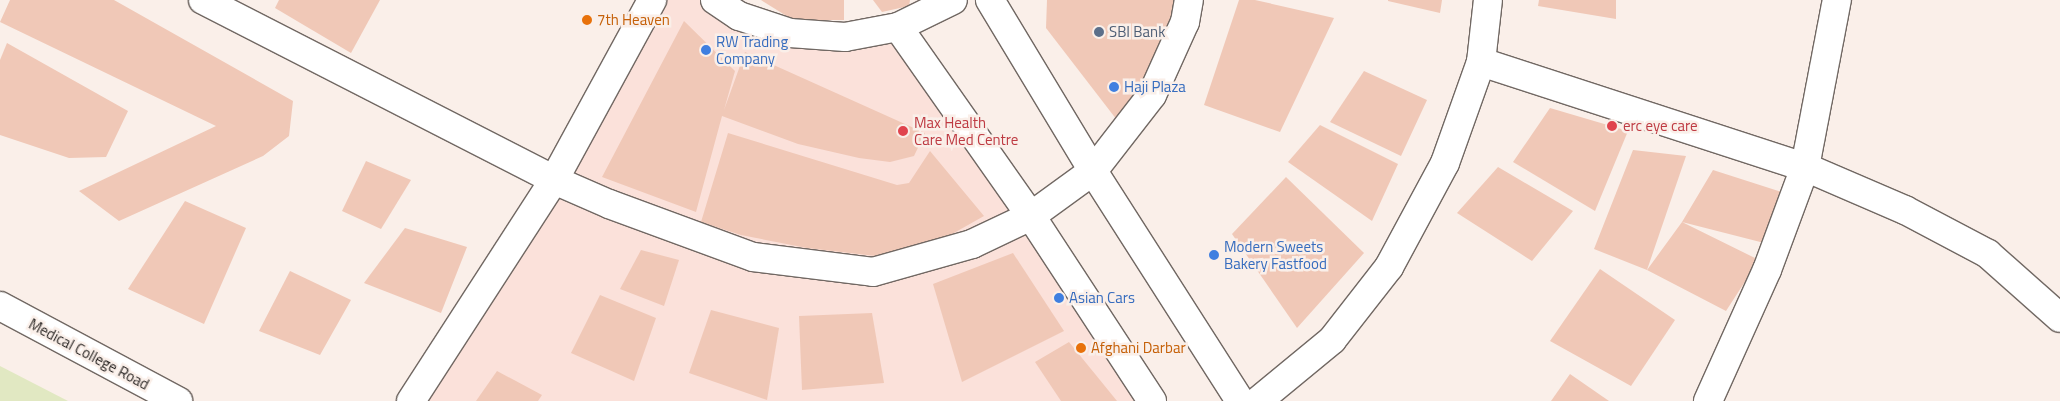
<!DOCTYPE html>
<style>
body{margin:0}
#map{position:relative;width:2060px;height:401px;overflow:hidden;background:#faefe9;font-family:"Titillium Web",sans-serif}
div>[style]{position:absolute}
.commercial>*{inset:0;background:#fbe1da}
.green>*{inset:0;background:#e1e8c2}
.building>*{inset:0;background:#f0c8b7}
.roads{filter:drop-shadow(1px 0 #716863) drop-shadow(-1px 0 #716863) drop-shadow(0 1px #716863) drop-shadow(0 -1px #716863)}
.street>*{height:28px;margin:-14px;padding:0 14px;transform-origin:14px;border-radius:14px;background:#fff}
.secondary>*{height:28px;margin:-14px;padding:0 14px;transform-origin:14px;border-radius:14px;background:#fff}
.dots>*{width:14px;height:14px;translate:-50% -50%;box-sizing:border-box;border:2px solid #faefe9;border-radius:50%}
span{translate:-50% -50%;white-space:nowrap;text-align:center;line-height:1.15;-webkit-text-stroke:5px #faefe9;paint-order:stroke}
.food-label{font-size:15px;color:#c56008}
.left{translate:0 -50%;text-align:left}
.service-label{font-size:15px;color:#4e5e75}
.shop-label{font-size:15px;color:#366cbe}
.health-label{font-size:15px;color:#be3a42}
.street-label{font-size:15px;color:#2a2624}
</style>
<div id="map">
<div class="commercial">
<div style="clip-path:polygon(652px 0,716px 0,739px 16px,898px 27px,1152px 401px,411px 401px)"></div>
</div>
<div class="green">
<div style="clip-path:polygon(0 366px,68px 401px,0 401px)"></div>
</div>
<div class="building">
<div style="clip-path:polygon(10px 0,114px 0,293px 101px,289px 136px,263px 156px,119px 221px,79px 191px,216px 126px,0 22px)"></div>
<div style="clip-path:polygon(279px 0,380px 0,351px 53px,275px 8px)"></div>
<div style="clip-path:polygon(761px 0,844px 0,844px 20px,793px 20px)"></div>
<div style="clip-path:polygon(873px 0,910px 0,909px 6px,882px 12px)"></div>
<div style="clip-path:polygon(1047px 0,1177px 0,1160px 58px,1120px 124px,1046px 28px)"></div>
<div style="clip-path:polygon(1239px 0,1255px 0,1334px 18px,1280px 132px,1204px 105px)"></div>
<div style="clip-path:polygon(1388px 0,1442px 0,1440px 13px,1388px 1px)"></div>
<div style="clip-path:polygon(1539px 0,1616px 0,1616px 19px,1538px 6px)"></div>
<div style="clip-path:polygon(684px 21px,735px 71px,724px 110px,745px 52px,925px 133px,914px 156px,890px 162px,859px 158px,798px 144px,722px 116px,696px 212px,602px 177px)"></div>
<div style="clip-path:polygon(7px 43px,128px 111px,106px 157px,69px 158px,0 135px,0 60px)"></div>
<div style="clip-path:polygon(1364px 71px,1427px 100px,1401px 156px,1330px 122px)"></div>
<div style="clip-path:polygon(1550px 108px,1628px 131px,1595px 211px,1513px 162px)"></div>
<div style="clip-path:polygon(1320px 125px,1398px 164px,1372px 221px,1288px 162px)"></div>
<div style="clip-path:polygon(728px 133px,897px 185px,909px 183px,930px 151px,984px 216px,945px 238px,876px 256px,807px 248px,741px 235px,701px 222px)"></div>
<div style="clip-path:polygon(1633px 150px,1686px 156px,1647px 270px,1594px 249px)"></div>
<div style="clip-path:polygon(366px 161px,411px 180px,381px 229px,342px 211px)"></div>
<div style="clip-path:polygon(1498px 167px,1573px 211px,1532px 261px,1457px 213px)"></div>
<div style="clip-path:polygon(1713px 170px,1794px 196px,1776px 246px,1682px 222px,1759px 260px,1726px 311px,1647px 270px,1682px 222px)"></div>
<div style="clip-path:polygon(1286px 177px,1364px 253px,1297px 328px,1232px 234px)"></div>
<div style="clip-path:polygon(185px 201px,246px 228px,204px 324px,128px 289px)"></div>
<div style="clip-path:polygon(405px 228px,467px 247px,441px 313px,364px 283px)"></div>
<div style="clip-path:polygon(641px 250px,679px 260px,664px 306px,620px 289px)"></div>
<div style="clip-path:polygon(1013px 253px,1064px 331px,962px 382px,933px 284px)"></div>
<div style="clip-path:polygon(1600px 269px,1675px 320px,1631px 386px,1550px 341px)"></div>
<div style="clip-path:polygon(290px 271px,351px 300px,320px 355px,259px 331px)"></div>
<div style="clip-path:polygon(600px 295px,656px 318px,634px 381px,571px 353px)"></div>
<div style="clip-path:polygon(711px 310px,779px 328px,767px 400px,689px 373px)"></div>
<div style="clip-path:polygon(872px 313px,884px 383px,802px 390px,799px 316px)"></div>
<div style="clip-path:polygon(1069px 342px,1117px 401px,1061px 401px,1035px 362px)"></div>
<div style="clip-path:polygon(497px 371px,542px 395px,538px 401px,476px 401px)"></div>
<div style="clip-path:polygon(1570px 374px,1609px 401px,1551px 401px)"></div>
</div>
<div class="roads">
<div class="street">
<div style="left:203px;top:0;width:394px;rotate:27.1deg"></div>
<div style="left:554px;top:180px;width:60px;rotate:23.6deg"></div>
<div style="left:609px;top:204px;width:153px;rotate:20.2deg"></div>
<div style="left:753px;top:257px;width:121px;rotate:7.1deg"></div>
<div style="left:873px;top:272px;width:103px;rotate:-15.8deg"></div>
<div style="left:972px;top:244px;width:65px;rotate:-25.4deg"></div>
<div style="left:1031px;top:216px;width:77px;rotate:-36deg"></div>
<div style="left:1093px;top:171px;width:96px;rotate:-52.2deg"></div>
<div style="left:1152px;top:95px;width:80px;rotate:-65.7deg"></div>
<div style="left:1185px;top:22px;width:22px;rotate:-80deg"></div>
<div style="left:1481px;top:62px;width:341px;rotate:18deg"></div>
<div style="left:1805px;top:167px;width:109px;rotate:23.3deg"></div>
<div style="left:1905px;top:210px;width:94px;rotate:27.9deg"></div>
<div style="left:1988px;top:254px;width:96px;rotate:41.6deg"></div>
<div style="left:411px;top:401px;width:263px;rotate:-57.1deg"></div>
<div style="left:554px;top:180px;width:205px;rotate:-61.4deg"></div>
<div style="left:1258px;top:401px;width:96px;rotate:-39.5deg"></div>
<div style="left:1332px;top:340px;width:93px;rotate:-52deg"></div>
<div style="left:1389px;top:267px;width:118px;rotate:-61.7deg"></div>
<div style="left:1445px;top:163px;width:107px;rotate:-70.4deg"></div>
<div style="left:1481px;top:62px;width:62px;rotate:-83.6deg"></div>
<div style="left:1708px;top:401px;width:144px;rotate:-65.8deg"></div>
<div style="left:1767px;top:270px;width:110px;rotate:-69.7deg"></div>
<div style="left:1805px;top:167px;width:170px;rotate:-79.2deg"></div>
</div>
<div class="secondary">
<div style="left:715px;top:0;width:29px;rotate:34deg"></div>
<div style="left:739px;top:16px;width:54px;rotate:18.4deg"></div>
<div style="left:790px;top:33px;width:55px;rotate:4.2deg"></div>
<div style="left:845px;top:37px;width:54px;rotate:-10.7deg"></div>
<div style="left:898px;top:27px;width:61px;rotate:-26.1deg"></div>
<div style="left:990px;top:0;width:200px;rotate:58.9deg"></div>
<div style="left:1093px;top:171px;width:273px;rotate:57.4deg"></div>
<div style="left:898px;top:27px;width:231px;rotate:54.9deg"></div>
<div style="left:1031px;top:216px;width:221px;rotate:56.8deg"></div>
<div style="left:0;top:306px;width:202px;rotate:28.1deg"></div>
</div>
</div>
<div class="dots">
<div style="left:587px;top:20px;background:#e8710a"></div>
<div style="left:1099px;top:32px;background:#5c6f8a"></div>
<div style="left:706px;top:50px;background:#3f7fe0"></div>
<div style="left:1114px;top:87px;background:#3f7fe0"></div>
<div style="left:1612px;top:126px;background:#e0444e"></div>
<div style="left:903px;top:131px;background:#e0444e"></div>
<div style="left:1214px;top:255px;background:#3f7fe0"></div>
<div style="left:1059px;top:298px;background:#3f7fe0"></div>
<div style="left:1081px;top:348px;background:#e8710a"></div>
</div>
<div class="food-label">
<span class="left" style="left:597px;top:20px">7th Heaven</span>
<span class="left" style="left:1091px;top:348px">Afghani Darbar</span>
</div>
<div class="service-label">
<span class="left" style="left:1109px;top:32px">SBI Bank</span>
</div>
<div class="shop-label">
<span class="left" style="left:716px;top:50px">RW Trading<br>Company</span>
<span class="left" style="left:1124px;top:87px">Haji Plaza</span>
<span class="left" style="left:1224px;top:255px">Modern Sweets<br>Bakery Fastfood</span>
<span class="left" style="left:1069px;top:298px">Asian Cars</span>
</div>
<div class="health-label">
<span class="left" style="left:914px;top:131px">Max Health<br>Care Med Centre</span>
<span class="left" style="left:1623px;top:126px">erc eye care</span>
</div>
<div class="street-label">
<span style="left:89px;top:354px;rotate:28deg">Medical College Road</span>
</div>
</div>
